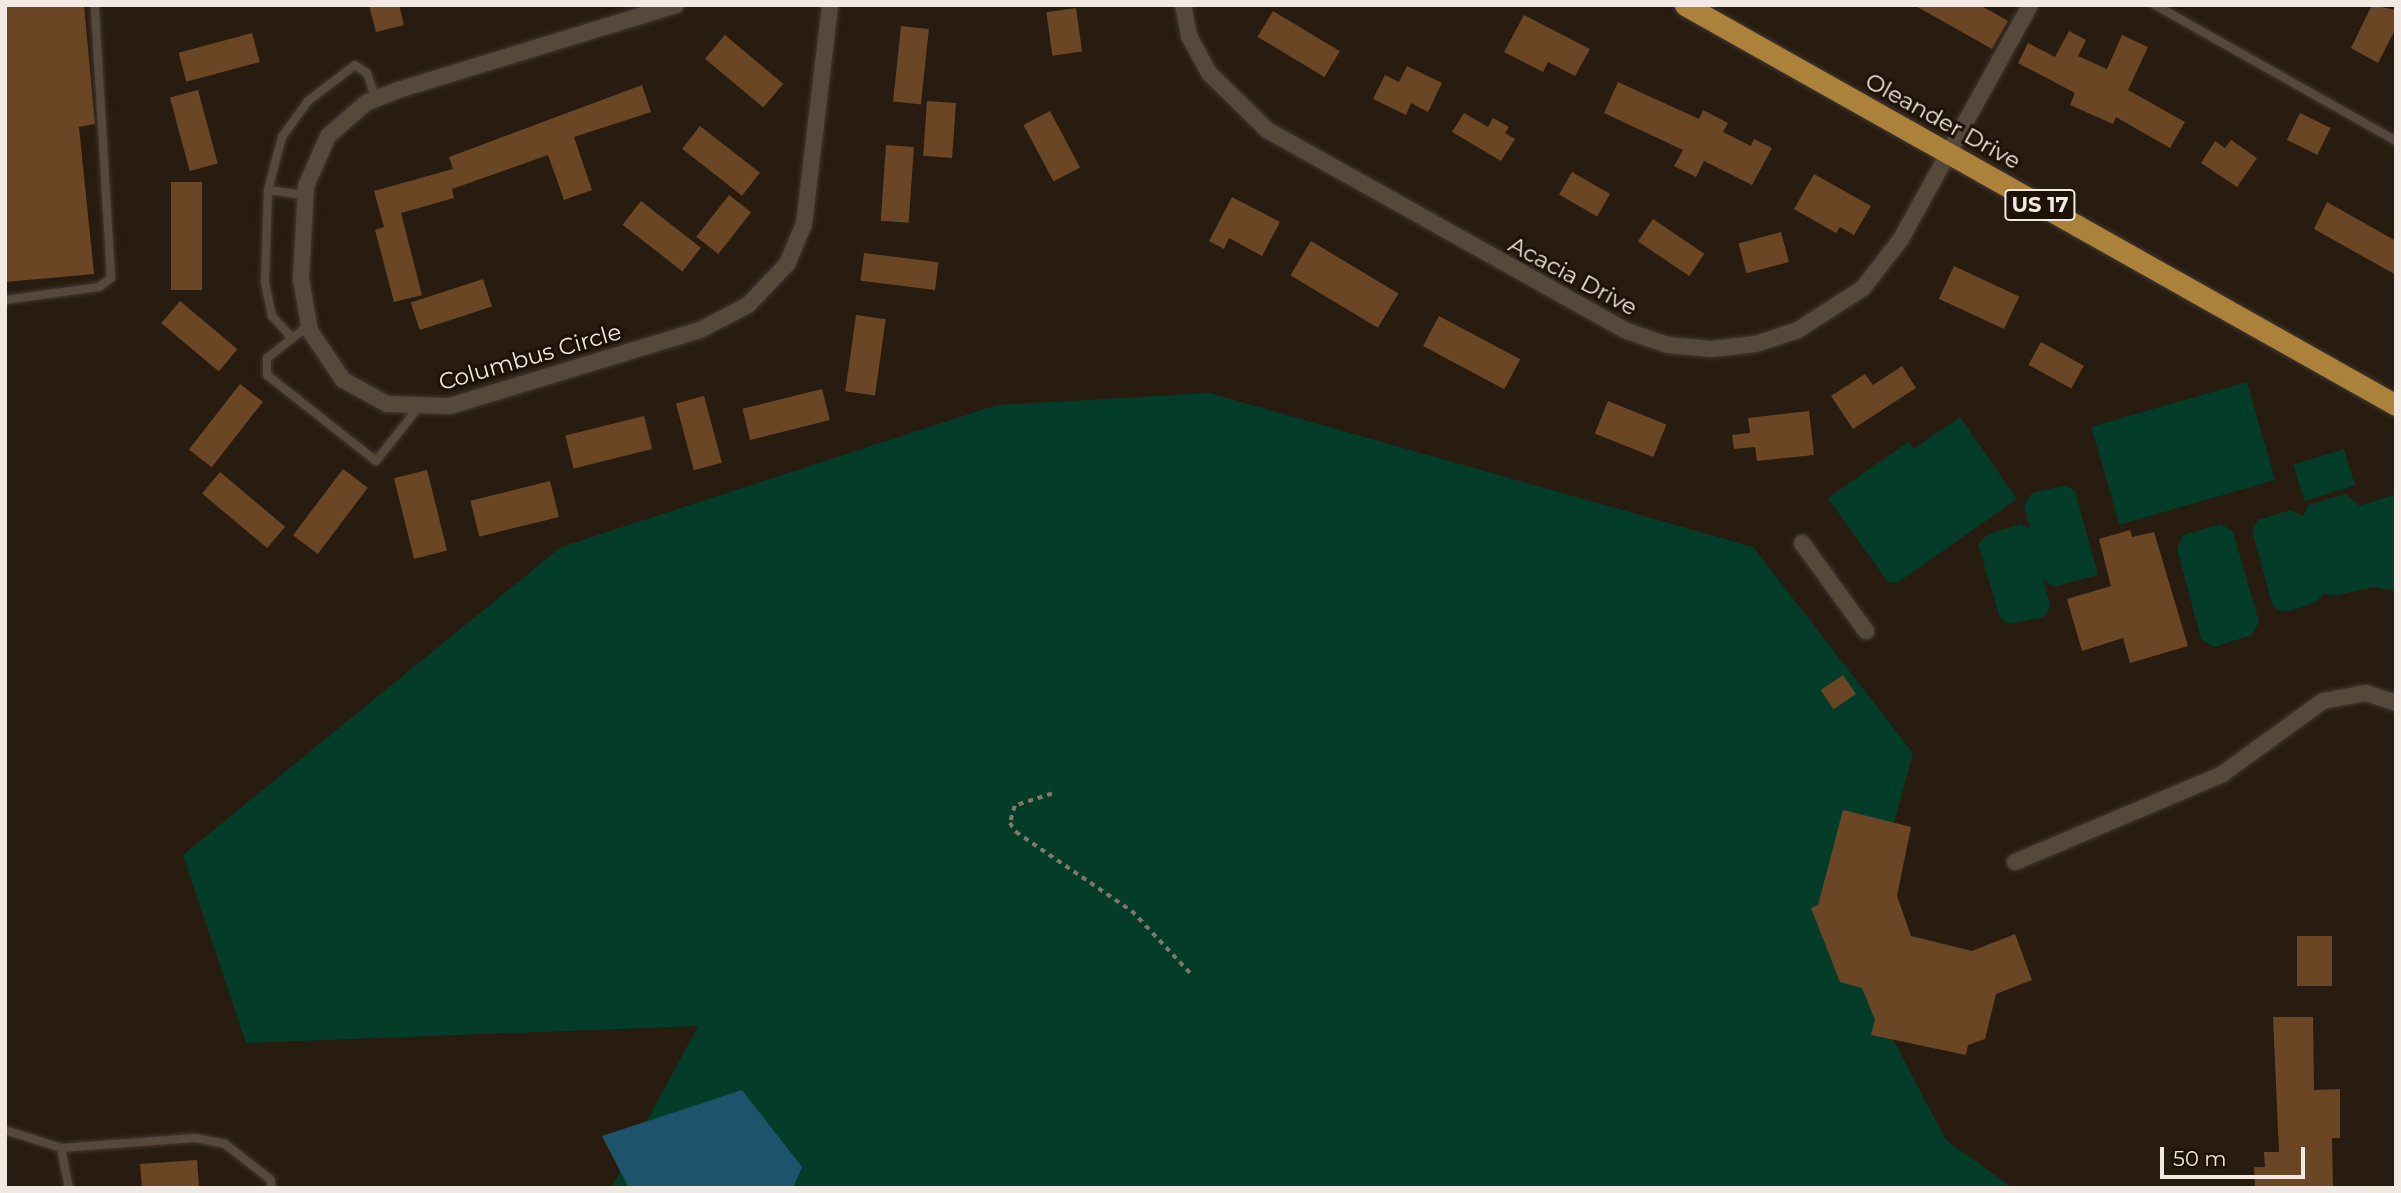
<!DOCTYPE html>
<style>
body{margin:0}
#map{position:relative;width:2401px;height:1193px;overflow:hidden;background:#281c10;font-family:Montserrat,sans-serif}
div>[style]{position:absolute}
.green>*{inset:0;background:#033c29;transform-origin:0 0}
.water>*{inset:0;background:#1d546c}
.building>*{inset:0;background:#6b4625;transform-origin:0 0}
.path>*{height:3.5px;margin-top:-1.75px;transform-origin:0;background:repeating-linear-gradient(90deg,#81766c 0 5px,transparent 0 10px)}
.roads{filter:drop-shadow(0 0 2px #423832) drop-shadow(0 0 2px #423832)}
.lane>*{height:8px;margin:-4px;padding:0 4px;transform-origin:4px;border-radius:4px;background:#57483c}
.street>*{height:16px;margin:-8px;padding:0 8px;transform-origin:8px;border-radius:8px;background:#57483c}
.primary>*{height:21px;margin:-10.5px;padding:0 10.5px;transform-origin:10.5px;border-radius:10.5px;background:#ac823b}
span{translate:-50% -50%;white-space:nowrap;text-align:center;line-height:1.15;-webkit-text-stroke:6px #1e1208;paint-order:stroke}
.shield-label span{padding:2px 5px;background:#1e1208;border:2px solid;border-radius:5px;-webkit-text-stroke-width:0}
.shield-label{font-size:21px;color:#f2e9e2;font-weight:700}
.street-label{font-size:23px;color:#f2e9e2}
.frame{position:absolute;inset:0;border:7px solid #f2e9e2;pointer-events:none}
.scale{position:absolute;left:2160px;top:1147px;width:145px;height:32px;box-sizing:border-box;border:4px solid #f2e9e2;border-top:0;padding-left:9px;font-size:21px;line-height:24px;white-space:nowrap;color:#f2e9e2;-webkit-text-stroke:5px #1e1208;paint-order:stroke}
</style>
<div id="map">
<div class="green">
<i style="left:2247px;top:382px;width:102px;height:162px;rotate:74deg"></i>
<i style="clip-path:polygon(1209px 393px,1753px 547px,1913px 753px,1855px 967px,1946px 1140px,2013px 1188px,611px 1188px,698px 1026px,246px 1043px,183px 855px,561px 547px,997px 405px)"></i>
<i style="clip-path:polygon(1960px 417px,2017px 499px,1897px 583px,1888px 582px,1828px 498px,1908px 442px,1914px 449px)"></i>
<i style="left:2344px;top:449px;width:38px;height:53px;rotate:73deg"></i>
<i style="clip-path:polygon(2066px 485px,2075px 491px,2098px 575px,2053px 587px,2043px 579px,2050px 606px,2044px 617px,2009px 624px,2000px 618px,1978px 544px,1988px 534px,2021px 524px,2030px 529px,2024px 505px,2032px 493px)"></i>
<i style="clip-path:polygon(2345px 494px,2360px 506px,2396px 494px,2396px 591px,2374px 587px,2334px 596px,2324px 593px,2315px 603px,2284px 612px,2273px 607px,2252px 531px,2258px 520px,2290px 510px,2303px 516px,2308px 505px)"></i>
<i style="clip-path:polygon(2221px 524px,2233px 532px,2259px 622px,2252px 635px,2214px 647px,2201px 639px,2177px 549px,2183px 535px)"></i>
</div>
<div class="water">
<i style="clip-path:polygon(742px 1090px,802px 1167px,793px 1188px,629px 1188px,602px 1136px)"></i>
</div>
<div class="building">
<i style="clip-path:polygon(5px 5px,84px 5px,95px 124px,79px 127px,94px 274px,5px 282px)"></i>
<i style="clip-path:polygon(369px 5px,399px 5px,404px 25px,376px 32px)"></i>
<i style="clip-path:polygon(1914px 5px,1980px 5px,2008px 21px,1992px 49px)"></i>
<i style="clip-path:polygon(2372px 5px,2396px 10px,2396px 28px,2378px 63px,2351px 48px)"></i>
<i style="left:1076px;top:8px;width:44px;height:30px;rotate:82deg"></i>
<i style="left:1273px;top:11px;width:78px;height:30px;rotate:31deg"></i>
<i style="clip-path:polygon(1524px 15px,1590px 49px,1575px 76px,1548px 62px,1543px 72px,1504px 52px)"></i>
<i style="left:901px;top:26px;width:28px;height:76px;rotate:6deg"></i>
<i style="clip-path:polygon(2069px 31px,2086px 40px,2078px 56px,2107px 69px,2122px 35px,2148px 47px,2128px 90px,2185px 122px,2170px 148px,2116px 117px,2113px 124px,2070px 105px,2075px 93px,2018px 63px,2028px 43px,2055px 57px)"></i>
<i style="left:252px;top:33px;width:30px;height:76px;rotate:75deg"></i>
<i style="left:725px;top:35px;width:76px;height:31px;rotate:40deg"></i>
<i style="clip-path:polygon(1407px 66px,1442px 83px,1428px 112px,1411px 103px,1406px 115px,1373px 99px,1385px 75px,1399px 82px)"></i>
<i style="clip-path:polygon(1618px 82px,1699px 119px,1703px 110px,1728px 123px,1723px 132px,1751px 146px,1754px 139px,1772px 148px,1752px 185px,1704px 161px,1696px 177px,1674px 166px,1683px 150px,1604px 113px)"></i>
<i style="clip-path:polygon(642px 85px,651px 112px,574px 137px,592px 190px,564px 200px,548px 155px,452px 189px,454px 198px,401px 213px,422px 295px,394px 302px,375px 230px,384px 227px,374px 191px,453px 169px,449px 157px)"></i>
<i style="left:198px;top:90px;width:76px;height:29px;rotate:75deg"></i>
<i style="left:927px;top:101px;width:29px;height:55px;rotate:4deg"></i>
<i style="left:1050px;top:111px;width:64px;height:30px;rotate:62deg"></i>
<i style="clip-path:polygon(1464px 113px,1488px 127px,1493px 118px,1509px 127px,1505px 133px,1515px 139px,1501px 161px,1452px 132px)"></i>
<i style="left:2300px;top:113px;width:34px;height:30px;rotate:26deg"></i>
<i style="left:700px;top:126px;width:76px;height:29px;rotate:38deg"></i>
<i style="clip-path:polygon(2231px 140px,2257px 158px,2237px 187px,2201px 163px,2215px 141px,2225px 148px)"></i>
<i style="left:886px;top:145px;width:28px;height:76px;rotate:4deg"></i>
<i style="left:1572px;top:172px;width:44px;height:26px;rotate:30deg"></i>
<i style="clip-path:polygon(1814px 174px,1871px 206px,1854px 235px,1840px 227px,1836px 233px,1794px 209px)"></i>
<i style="left:171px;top:182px;width:31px;height:108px"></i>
<i style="left:729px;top:195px;width:28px;height:53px;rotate:38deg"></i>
<i style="clip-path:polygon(1232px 197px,1280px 222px,1262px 256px,1229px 238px,1224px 249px,1209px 241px)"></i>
<i style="left:641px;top:201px;width:76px;height:30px;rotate:38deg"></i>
<i style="clip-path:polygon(2327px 202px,2396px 241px,2396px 275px,2314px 229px)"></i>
<i style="left:1653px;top:219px;width:62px;height:27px;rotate:34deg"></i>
<i style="left:1781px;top:232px;width:31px;height:44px;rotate:75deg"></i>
<i style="left:1311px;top:241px;width:102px;height:40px;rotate:31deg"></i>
<i style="left:864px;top:253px;width:75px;height:28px;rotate:7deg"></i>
<i style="left:1954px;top:266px;width:72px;height:36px;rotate:25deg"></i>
<i style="left:483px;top:279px;width:29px;height:76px;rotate:72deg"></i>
<i style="left:180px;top:301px;width:75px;height:29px;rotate:40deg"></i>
<i style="left:856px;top:315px;width:30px;height:77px;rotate:8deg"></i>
<i style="left:1439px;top:316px;width:92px;height:34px;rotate:28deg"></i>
<i style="left:2041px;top:342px;width:49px;height:26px;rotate:29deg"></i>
<i style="clip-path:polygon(1902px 366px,1916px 388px,1853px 429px,1831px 396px,1865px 374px,1873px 385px)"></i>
<i style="left:240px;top:384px;width:29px;height:83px;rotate:38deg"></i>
<i style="left:822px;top:389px;width:32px;height:82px;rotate:76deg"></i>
<i style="left:704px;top:396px;width:69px;height:29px;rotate:75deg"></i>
<i style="left:1608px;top:401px;width:63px;height:35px;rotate:22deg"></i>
<i style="clip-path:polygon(1809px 411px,1814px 455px,1757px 461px,1755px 447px,1734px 449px,1732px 435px,1750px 433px,1748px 418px)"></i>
<i style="left:644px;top:416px;width:34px;height:81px;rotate:76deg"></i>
<i style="left:343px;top:469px;width:31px;height:83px;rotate:37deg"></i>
<i style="left:427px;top:470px;width:83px;height:34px;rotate:76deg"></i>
<i style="left:220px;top:472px;width:85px;height:28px;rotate:40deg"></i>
<i style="left:550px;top:481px;width:37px;height:82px;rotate:76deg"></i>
<i style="clip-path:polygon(2130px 530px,2132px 537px,2154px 532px,2188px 646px,2130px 663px,2123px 638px,2082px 651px,2067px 599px,2111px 586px,2099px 539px)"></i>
<i style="left:1843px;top:675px;width:23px;height:27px;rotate:56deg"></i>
<i style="clip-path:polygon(1843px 810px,1911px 827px,1897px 896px,1911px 936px,1972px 951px,2015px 934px,2032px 980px,1996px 994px,1985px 1039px,1968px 1045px,1966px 1055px,1871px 1035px,1875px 1020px,1862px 988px,1840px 982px,1811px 908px,1818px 905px)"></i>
<i style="left:2297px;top:936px;width:35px;height:50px"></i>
<i style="clip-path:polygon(2273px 1017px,2313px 1017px,2314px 1090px,2340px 1089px,2340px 1138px,2332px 1138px,2333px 1188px,2255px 1188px,2254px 1167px,2265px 1167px,2264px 1152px,2279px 1152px)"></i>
<i style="clip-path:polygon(197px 1160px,199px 1188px,142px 1188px,140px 1164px)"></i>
</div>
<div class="path">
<i style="left:1052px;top:794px;width:39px;rotate:162deg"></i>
<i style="left:1015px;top:806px;width:18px;rotate:106deg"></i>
<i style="left:1010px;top:823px;width:11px;rotate:56deg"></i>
<i style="left:1016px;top:832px;width:140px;rotate:34.3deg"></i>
<i style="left:1132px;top:911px;width:88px;rotate:46.8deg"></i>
</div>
<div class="roads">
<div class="lane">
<i style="left:2155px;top:5px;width:277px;rotate:29.4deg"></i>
<i style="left:268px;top:190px;width:36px;rotate:8deg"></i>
<i style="left:5px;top:300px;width:95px;rotate:-7.9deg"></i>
<i style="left:99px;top:287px;width:15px;rotate:-37deg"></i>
<i style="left:111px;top:278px;width:273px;rotate:-93.4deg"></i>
<i style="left:309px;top:325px;width:53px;rotate:141.8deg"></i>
<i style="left:267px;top:358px;width:17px;rotate:90deg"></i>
<i style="left:267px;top:375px;width:139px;rotate:38.3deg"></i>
<i style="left:376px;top:461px;width:68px;rotate:-51.6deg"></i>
<i style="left:292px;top:338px;width:30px;rotate:-132deg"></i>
<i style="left:272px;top:316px;width:35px;rotate:-102deg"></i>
<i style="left:265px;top:282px;width:92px;rotate:-88.1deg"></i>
<i style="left:268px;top:190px;width:55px;rotate:-75.2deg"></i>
<i style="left:282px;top:137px;width:44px;rotate:-54.2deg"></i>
<i style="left:308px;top:101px;width:59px;rotate:-37.5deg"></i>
<i style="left:355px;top:65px;width:14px;rotate:34deg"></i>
<i style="left:367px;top:73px;width:28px;rotate:71deg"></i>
<i style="left:5px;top:1130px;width:59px;rotate:17.8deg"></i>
<i style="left:61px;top:1148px;width:41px;rotate:78.7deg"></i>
<i style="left:61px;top:1148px;width:134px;rotate:-4.3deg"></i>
<i style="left:195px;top:1138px;width:31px;rotate:11deg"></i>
<i style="left:225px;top:1144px;width:58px;rotate:38deg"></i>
<i style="left:271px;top:1180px;width:8px;rotate:90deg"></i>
</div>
<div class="street">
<i style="left:676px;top:5px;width:291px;rotate:163deg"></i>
<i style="left:398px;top:90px;width:35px;rotate:158deg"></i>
<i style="left:366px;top:103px;width:50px;rotate:139deg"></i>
<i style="left:328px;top:136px;width:55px;rotate:113.7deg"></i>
<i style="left:306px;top:186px;width:93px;rotate:93.1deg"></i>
<i style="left:301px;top:279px;width:53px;rotate:80.2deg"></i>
<i style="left:310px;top:331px;width:59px;rotate:56deg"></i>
<i style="left:343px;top:380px;width:50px;rotate:28.6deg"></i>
<i style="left:387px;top:404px;width:63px;rotate:1.8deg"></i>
<i style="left:450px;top:406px;width:261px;rotate:-16.9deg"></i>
<i style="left:700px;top:330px;width:54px;rotate:-27.5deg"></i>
<i style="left:748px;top:305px;width:57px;rotate:-46.4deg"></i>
<i style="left:787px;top:264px;width:43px;rotate:-67deg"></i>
<i style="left:804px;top:224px;width:221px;rotate:-83.2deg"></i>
<i style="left:1183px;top:5px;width:32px;rotate:79deg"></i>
<i style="left:1189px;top:36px;width:42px;rotate:61.6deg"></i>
<i style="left:1209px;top:73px;width:81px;rotate:44.5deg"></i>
<i style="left:1267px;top:130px;width:412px;rotate:29.2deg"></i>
<i style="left:1627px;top:331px;width:43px;rotate:18.9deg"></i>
<i style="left:1668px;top:345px;width:44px;rotate:5.2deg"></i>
<i style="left:1712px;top:349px;width:44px;rotate:-6.5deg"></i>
<i style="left:1756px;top:344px;width:44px;rotate:-18.4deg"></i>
<i style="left:1798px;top:330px;width:77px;rotate:-32.9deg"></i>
<i style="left:1863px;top:288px;width:62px;rotate:-52.2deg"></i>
<i style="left:1901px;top:239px;width:267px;rotate:-61.1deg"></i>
<i style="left:1802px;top:543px;width:109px;rotate:54deg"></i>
<i style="left:2015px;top:862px;width:224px;rotate:-22.9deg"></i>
<i style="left:2221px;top:775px;width:126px;rotate:-36deg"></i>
<i style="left:2323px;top:701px;width:44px;rotate:-10.5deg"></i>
<i style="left:2366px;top:693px;width:32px;rotate:18deg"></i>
</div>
<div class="primary">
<i style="left:1685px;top:5px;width:816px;rotate:29.36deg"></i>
</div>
</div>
<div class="shield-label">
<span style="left:2040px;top:205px">US 17</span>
</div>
<div class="street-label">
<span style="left:1943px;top:121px;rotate:29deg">Oleander Drive</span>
<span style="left:1573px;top:276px;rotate:28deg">Acacia Drive</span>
<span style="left:530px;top:357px;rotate:-16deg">Columbus Circle</span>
</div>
<div class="frame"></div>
<div class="scale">50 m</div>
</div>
